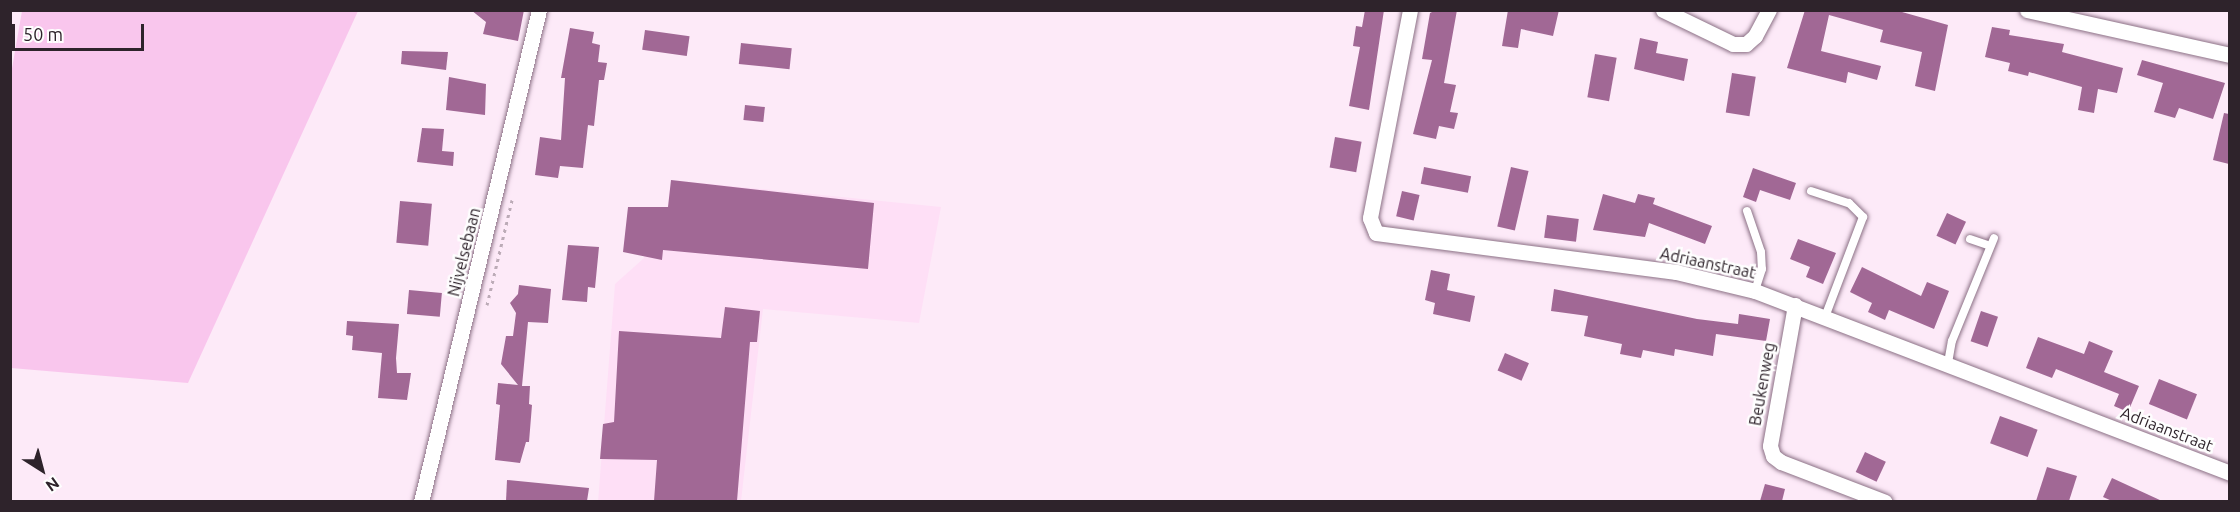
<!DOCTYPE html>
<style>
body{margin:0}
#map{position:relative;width:2240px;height:512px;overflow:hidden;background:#fdeaf8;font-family:Ubuntu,sans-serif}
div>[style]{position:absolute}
.built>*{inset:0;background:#fedff6}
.green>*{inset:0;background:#f9c6ed}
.building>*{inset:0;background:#a16895;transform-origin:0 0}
.path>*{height:3px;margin-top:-1.5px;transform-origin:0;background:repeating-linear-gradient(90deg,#bcabb7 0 3px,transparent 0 7.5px)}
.roads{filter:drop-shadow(0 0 2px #8b7085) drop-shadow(0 0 2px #8b7085)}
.service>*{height:8px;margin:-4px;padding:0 4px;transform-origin:4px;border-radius:4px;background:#fff}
.minor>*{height:15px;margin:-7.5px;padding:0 7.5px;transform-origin:7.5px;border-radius:7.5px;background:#fff}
span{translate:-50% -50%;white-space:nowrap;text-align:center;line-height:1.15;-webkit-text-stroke:5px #fefefe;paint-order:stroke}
.street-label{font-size:16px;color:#2e232b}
.frame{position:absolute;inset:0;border:12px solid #2e232b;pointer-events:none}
.north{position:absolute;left:12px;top:440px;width:60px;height:60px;-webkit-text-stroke:4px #fefefe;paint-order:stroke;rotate:144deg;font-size:16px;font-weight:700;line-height:24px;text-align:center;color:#2e232b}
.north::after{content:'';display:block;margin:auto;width:21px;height:27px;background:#2e232b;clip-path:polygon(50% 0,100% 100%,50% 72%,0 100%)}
.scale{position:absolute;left:12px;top:24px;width:132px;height:27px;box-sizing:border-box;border:3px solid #2e232b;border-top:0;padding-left:8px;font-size:18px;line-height:21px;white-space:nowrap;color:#2e232b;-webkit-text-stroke:4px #fefefe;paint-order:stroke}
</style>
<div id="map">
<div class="built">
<i style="clip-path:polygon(671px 180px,941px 207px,919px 323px,763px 309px,741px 501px,598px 502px,615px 284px,644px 258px,646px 235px,664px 236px)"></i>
</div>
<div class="green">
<i style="clip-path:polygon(22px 11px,358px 11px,188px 383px,11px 368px,10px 80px)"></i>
</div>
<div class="building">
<i style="clip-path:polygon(471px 10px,524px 10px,518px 41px,483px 34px,486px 22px)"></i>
<i style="clip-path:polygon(1365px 10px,1384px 10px,1369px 110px,1349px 106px,1360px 47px,1353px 46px,1356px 26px,1362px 27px)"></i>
<i style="clip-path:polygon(1436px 10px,1457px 10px,1444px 83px,1456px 85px,1450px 112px,1458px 113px,1454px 129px,1439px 126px,1436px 139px,1413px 134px,1432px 60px,1422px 59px,1430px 13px)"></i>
<i style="clip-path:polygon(1508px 10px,1559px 10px,1553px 36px,1521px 29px,1518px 48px,1502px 46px)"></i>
<i style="clip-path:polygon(1805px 10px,1895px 10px,1948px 25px,1935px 91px,1915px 86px,1922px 52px,1880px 42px,1883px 30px,1829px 15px,1821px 51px,1881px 66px,1877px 80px,1848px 72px,1846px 83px,1787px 68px)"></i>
<i style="clip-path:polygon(1992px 27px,2010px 30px,2009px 35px,2064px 44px,2062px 52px,2123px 68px,2117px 93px,2098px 89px,2094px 113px,2078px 110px,2082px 87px,2029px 72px,2028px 76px,2008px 71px,2010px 63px,1985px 57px)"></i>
<i style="clip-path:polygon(570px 28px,594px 32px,592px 43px,600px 45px,598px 62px,607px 63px,604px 80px,599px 80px,594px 126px,588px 125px,583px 168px,560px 166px,558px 178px,535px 175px,540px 137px,561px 140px,565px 78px,561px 78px)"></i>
<i style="left:645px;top:30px;width:45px;height:20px;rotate:8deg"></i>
<i style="clip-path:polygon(1640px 38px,1658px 42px,1656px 53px,1688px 59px,1684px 81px,1634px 69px)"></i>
<i style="left:741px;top:43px;width:51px;height:21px;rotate:6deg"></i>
<i style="clip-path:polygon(402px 51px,448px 52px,446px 70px,401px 64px)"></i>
<i style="left:1595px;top:54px;width:22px;height:44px;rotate:10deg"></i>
<i style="clip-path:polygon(2142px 60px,2225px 83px,2213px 119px,2179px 108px,2175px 118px,2154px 112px,2163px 83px,2137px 75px)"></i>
<i style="left:1732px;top:73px;width:24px;height:40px;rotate:9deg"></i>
<i style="clip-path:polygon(449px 77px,486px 84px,485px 115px,446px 110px)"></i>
<i style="left:745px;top:105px;width:20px;height:15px;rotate:6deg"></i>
<i style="clip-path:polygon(2224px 113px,2229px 114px,2229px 164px,2213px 160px)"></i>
<i style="clip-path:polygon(422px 128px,444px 129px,442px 151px,454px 152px,453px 166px,417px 162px)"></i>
<i style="left:1335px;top:137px;width:27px;height:31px;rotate:10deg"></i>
<i style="left:1424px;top:167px;width:48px;height:17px;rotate:11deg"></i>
<i style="left:1511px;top:167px;width:18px;height:61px;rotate:13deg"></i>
<i style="clip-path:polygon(1753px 168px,1796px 183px,1790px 200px,1760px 190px,1756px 202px,1743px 197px)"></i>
<i style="clip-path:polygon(671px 180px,874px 203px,868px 269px,663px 250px,662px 260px,623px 252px,628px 207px,668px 207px)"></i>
<i style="left:1402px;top:191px;width:18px;height:26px;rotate:13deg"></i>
<i style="clip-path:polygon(1603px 194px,1635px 203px,1638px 194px,1655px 198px,1653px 204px,1712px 226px,1705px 244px,1649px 223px,1645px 237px,1593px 230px)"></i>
<i style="left:400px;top:201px;width:32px;height:42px;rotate:5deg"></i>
<i style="left:1947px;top:213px;width:21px;height:25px;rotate:25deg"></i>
<i style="left:1547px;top:215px;width:32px;height:23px;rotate:7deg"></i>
<i style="clip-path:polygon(1798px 239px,1836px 253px,1823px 284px,1806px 277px,1810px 267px,1790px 259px)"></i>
<i style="clip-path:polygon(568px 245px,599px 247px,595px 288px,588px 287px,587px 302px,562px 300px)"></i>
<i style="clip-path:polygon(1862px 267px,1921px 296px,1927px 282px,1949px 291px,1934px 329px,1889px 310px,1885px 320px,1868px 312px,1872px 303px,1850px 292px)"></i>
<i style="clip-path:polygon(1431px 270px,1450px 274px,1447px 290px,1475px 296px,1470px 322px,1433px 314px,1435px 303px,1425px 300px)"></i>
<i style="clip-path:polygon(519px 285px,551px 289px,548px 323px,528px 322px,522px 386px,530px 386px,529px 404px,532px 405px,529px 442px,526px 442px,520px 463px,495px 460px,500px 405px,496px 404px,498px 383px,518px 385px,501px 364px,506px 336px,513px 336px,516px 313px,510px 303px,518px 294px)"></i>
<i style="clip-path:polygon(1554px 289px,1697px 319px,1738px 324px,1739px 314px,1770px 319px,1766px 341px,1716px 334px,1713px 356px,1675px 349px,1674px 356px,1643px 350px,1641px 358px,1620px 354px,1622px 344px,1584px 336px,1588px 316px,1551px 311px)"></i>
<i style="left:409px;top:290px;width:33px;height:24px;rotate:5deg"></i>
<i style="clip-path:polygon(725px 307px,760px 311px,757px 342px,750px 342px,737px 501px,654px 501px,657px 460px,600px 459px,603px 424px,614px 422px,619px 331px,721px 338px)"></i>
<i style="left:1981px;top:311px;width:18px;height:32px;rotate:19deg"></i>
<i style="clip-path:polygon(347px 321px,399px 324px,396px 358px,397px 373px,411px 373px,407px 400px,378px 398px,382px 353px,352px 350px,353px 336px,346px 335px)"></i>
<i style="clip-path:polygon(2038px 337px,2084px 354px,2089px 341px,2113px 351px,2104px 372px,2139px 386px,2128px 412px,2114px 406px,2119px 394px,2056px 369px,2052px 378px,2026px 368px)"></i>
<i style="left:1505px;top:353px;width:26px;height:19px;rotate:23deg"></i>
<i style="left:2159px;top:379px;width:41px;height:27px;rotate:22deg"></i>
<i style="left:2000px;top:416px;width:40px;height:29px;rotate:20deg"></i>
<i style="left:1865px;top:452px;width:23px;height:22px;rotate:25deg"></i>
<i style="clip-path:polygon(2047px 467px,2077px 476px,2069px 501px,2036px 501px)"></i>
<i style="clip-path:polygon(2112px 478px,2162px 501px,2112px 501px,2103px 497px)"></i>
<i style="clip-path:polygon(507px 480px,589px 488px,587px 501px,506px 501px)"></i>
<i style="clip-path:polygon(1765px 484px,1785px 489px,1782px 501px,1760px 501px)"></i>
</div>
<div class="path">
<i style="left:487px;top:305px;width:108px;rotate:-76.6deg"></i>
</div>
<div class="roads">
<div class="service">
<i style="left:1811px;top:191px;width:40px;rotate:18deg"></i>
<i style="left:1849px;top:203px;width:20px;rotate:45deg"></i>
<i style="left:1863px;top:217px;width:107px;rotate:110.8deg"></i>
<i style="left:1747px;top:211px;width:43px;rotate:71.1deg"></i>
<i style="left:1761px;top:252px;width:17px;rotate:87deg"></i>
<i style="left:1762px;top:269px;width:23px;rotate:108deg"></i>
<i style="left:1970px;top:239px;width:21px;rotate:19deg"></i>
<i style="left:1948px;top:363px;width:22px;rotate:-80deg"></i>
<i style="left:1952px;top:341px;width:111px;rotate:-67.8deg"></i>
</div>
<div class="minor">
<i style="left:1410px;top:10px;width:212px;rotate:100.9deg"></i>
<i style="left:1370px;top:218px;width:16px;rotate:68deg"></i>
<i style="left:1376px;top:233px;width:303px;rotate:7.4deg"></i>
<i style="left:1676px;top:272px;width:81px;rotate:13.5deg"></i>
<i style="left:1755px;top:291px;width:509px;rotate:20.96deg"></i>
<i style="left:1663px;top:10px;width:78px;rotate:25.9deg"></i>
<i style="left:1733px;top:44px;width:13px"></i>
<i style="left:1746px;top:44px;width:12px;rotate:-42deg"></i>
<i style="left:1755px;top:36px;width:30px;rotate:-62deg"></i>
<i style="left:2027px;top:10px;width:208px;rotate:12.5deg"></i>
<i style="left:1795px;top:305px;width:143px;rotate:100.1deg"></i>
<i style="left:1770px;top:446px;width:10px;rotate:73deg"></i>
<i style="left:1773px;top:456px;width:10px;rotate:37deg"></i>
<i style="left:1781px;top:462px;width:111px;rotate:21deg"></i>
<i style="left:421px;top:502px;width:506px;rotate:-76.51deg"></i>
</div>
</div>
<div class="street-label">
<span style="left:464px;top:252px;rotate:-76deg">Nijvelsebaan</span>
<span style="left:1708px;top:263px;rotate:12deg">Adriaanstraat</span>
<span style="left:1762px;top:384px;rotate:-80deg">Beukenweg</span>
<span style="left:2167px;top:429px;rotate:21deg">Adriaanstraat</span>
</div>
<div class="frame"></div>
<div class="north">N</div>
<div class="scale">50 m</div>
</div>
